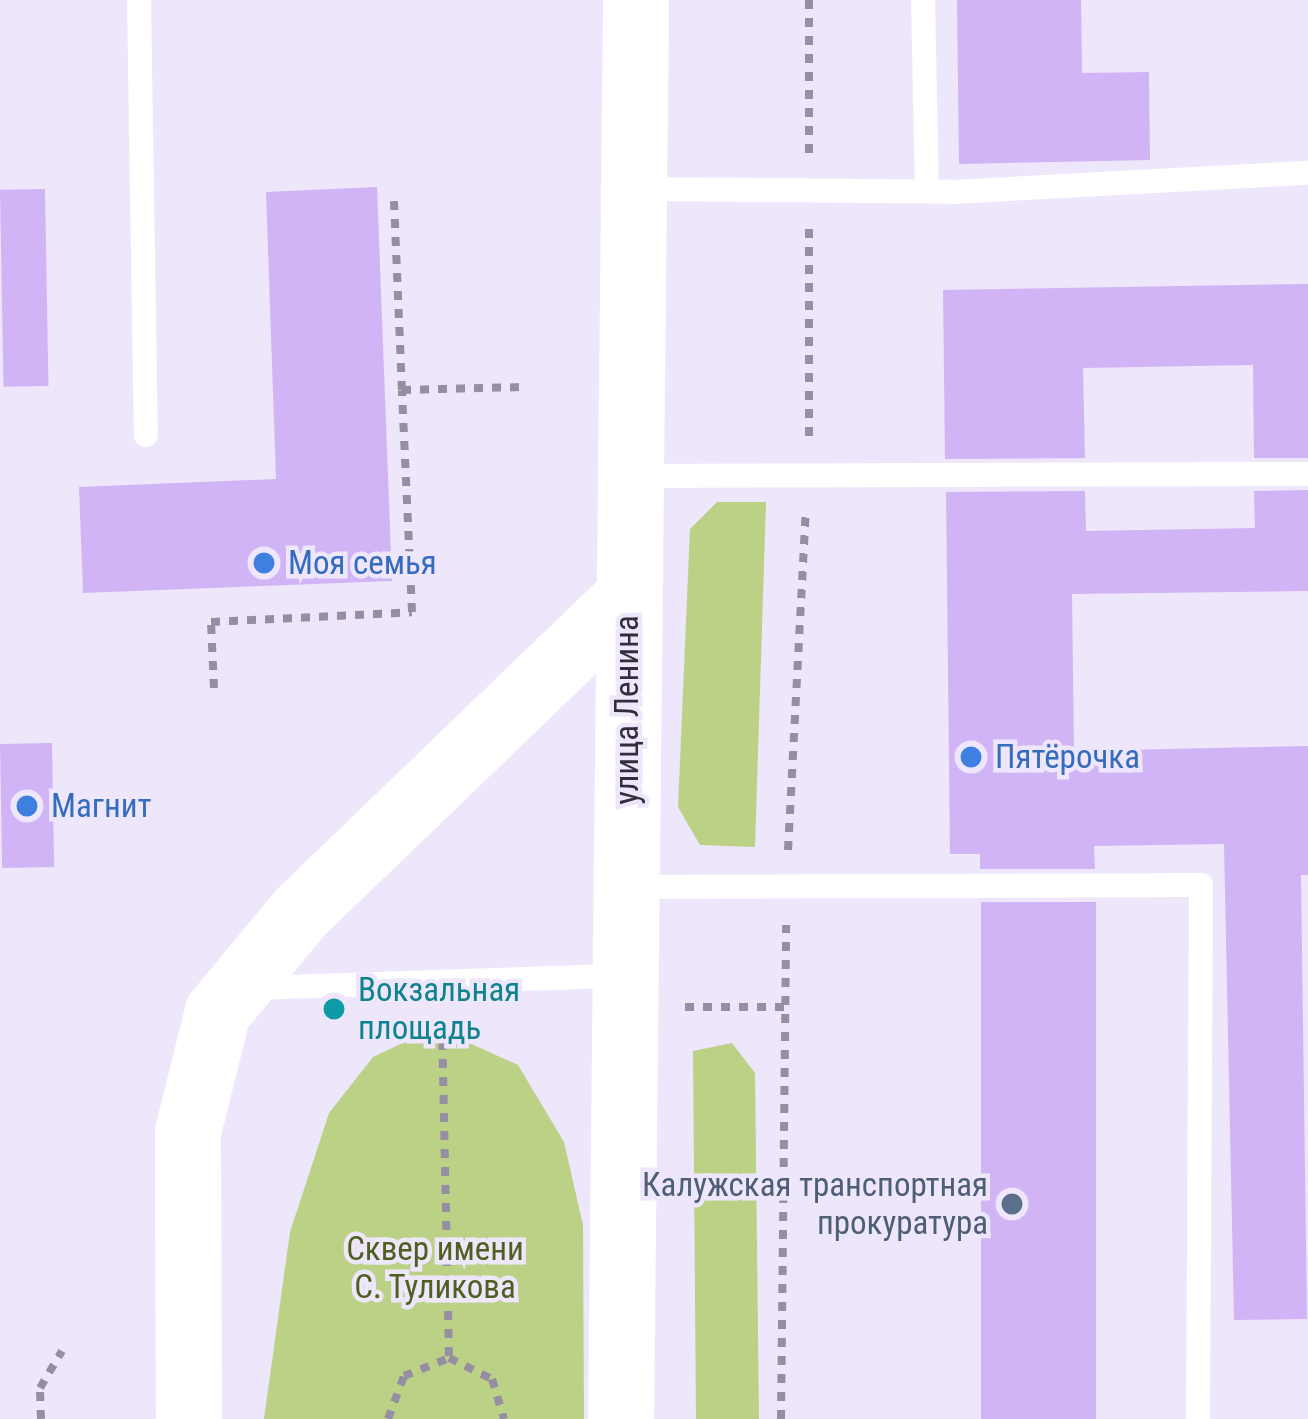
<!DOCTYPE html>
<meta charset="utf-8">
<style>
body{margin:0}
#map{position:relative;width:1308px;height:1419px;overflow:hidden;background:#eee6fb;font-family:"Roboto Condensed",sans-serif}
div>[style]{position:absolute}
.green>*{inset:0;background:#bbd186}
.building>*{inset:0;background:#d0b4f5;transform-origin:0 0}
.path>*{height:8px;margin-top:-4px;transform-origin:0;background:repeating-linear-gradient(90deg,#968fa1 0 9px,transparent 0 18px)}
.lane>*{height:24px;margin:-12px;padding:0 12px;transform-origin:12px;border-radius:12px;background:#fff}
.secondary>*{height:66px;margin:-33px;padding:0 33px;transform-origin:33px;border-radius:33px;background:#fff}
.dots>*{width:33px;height:33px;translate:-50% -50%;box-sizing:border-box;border:6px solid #eee6fb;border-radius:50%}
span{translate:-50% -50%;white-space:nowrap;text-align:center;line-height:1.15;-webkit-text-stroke:9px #eee6fb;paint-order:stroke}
.shop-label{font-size:33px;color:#366cbe}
.left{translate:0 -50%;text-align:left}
.street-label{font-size:33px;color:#332d3b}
.culture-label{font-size:33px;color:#0d838f}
.service-label{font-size:33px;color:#4e5e75}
.right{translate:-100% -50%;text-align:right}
.park-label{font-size:33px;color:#4f5f20}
</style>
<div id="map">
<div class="green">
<i style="clip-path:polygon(717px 502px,766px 502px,755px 847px,700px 845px,678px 807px,690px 529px)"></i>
<i style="clip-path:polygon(454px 1036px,518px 1065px,564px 1142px,583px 1225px,584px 1419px,264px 1419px,290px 1232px,329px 1113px,373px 1057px,409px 1040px)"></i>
<i style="clip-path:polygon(732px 1043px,755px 1073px,759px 1419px,696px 1419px,693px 1051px)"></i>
</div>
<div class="building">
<i style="clip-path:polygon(957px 0,1081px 0,1082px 73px,1149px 72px,1150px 160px,959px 164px)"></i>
<i style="clip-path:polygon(377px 187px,392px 581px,83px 593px,79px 487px,276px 479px,266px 192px)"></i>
<i style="left:45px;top:189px;width:197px;height:45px;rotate:89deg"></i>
<i style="clip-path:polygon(1308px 284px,1308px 458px,1254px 458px,1253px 365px,1083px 368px,1085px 458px,945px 459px,943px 290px)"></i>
<i style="clip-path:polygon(1308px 490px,1308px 591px,1072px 594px,1074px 751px,1308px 746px,1308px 875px,1301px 875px,1307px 1319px,1234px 1320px,1224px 844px,1094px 846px,1095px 869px,980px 869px,980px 854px,950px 854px,946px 492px,1085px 491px,1086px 531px,1255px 528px,1254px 491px)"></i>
<i style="left:52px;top:743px;width:124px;height:52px;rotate:89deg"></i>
<i style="left:981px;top:902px;width:115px;height:517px"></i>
</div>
<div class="path">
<i style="left:809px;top:0;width:154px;rotate:90deg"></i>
<i style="left:394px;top:201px;width:189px;rotate:87.6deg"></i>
<i style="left:402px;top:390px;width:121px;rotate:-1.4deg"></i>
<i style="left:809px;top:436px;width:207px;rotate:-90deg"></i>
<i style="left:214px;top:688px;width:66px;rotate:-92.6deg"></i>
<i style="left:211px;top:622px;width:201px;rotate:-2.8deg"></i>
<i style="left:412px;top:612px;width:222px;rotate:-92.6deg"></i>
<i style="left:788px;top:850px;width:339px;rotate:-87deg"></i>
<i style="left:685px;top:1007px;width:100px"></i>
<i style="left:442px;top:1023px;width:335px;rotate:88.8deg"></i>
<i style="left:41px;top:1419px;width:31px;rotate:-92deg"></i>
<i style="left:40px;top:1388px;width:43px;rotate:-59.3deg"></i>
<i style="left:388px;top:1419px;width:46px;rotate:-69.6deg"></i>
<i style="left:404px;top:1376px;width:48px;rotate:-21.8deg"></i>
<i style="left:449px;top:1358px;width:48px;rotate:26deg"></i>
<i style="left:492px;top:1379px;width:42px;rotate:73.3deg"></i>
<i style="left:781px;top:1419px;width:494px;rotate:-89.4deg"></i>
</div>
<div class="lane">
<i style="left:139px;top:0;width:435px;rotate:89.1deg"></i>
<i style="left:923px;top:0;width:191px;rotate:88.8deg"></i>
<i style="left:639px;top:189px;width:314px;rotate:0.5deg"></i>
<i style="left:953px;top:192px;width:356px;rotate:-3.1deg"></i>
<i style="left:632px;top:476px;width:676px;rotate:-0.17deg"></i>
<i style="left:629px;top:887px;width:572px;rotate:-0.2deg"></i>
<i style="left:1201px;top:885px;width:534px;rotate:90.32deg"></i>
<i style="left:253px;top:988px;width:367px;rotate:-1.9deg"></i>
</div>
<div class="secondary">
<i style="left:189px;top:1419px;width:287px;rotate:-90.2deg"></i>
<i style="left:188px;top:1132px;width:124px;rotate:-76deg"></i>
<i style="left:218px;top:1012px;width:130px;rotate:-50.3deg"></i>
<i style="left:301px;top:912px;width:454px;rotate:-43.9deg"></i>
<i style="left:621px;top:1419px;width:1419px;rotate:-89.39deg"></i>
</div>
<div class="dots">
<i style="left:264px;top:563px;background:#3f7fe0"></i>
<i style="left:971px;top:757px;background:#3f7fe0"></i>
<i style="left:27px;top:806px;background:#3f7fe0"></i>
<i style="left:334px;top:1009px;background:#0f9aa8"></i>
<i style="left:1012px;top:1204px;background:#5c6f8a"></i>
</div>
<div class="shop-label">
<span class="left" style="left:288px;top:563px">Моя семья</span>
<span class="left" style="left:995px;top:757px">Пятёрочка</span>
<span class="left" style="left:51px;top:806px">Магнит</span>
</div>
<div class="street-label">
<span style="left:627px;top:710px;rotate:-90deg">улица Ленина</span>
</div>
<div class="culture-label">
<span class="left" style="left:358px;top:1009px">Вокзальная<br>площадь</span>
</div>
<div class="service-label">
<span class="right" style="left:988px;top:1204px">Калужская транспортная<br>прокуратура</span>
</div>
<div class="park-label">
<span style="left:435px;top:1268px">Сквер имени<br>С. Туликова</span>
</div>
</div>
